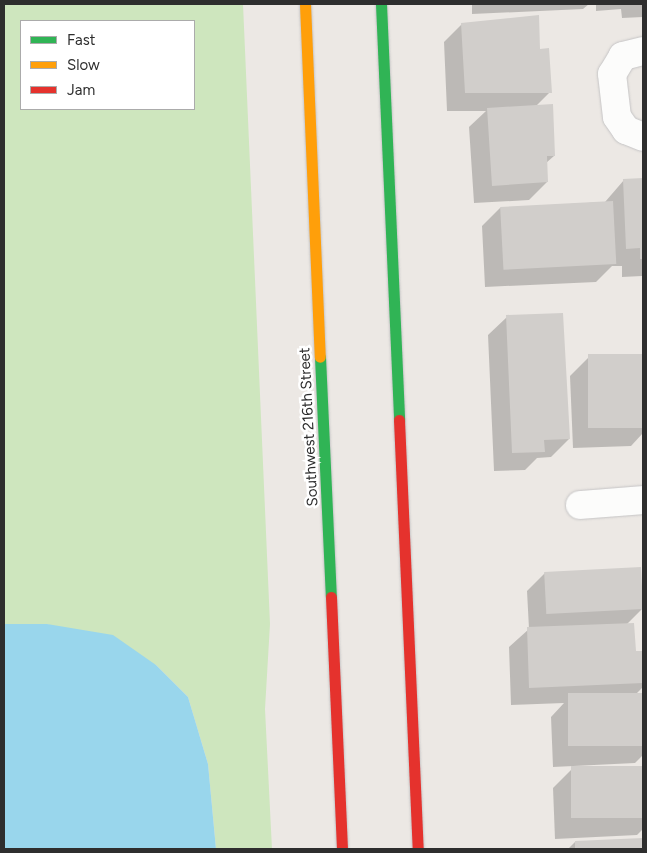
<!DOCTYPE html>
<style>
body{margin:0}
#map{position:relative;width:647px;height:853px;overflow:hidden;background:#ece8e4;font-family:Figtree,sans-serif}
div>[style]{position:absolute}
.green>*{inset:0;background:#cee6be}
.water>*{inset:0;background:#99d6ec}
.shadow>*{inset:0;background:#0003}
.building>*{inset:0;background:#d1cecb;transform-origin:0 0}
.roads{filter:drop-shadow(0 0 1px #c5c4c5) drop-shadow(0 0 1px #c5c4c5)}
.street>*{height:28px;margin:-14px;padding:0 14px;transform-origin:14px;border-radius:14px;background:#fcfcfb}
.fast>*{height:11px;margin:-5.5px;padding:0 5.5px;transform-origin:5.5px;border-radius:5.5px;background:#30b455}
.slow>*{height:11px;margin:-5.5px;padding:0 5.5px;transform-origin:5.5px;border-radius:5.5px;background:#ff9f0a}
.jam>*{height:11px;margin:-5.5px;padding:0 5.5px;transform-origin:5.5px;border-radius:5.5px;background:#e5322d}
span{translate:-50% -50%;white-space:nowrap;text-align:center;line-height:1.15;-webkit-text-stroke:5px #fff;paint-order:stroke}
.street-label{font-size:15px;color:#2e2e2e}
.frame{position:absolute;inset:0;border:5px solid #2e2e2e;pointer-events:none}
.legend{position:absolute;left:20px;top:20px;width:175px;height:90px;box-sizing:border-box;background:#fff;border:1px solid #ababab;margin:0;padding:6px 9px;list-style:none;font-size:15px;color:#2e2e2e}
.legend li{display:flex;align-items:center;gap:10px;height:25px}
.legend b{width:25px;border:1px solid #ababab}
</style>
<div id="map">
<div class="green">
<i style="clip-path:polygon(evenodd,4px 4px,243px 4px,270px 624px,265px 709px,272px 849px,216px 849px,208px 764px,188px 697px,156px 665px,47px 624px,4px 624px,4px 4px,21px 21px,194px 21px,194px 109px,21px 109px,21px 21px)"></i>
</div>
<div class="water">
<i style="clip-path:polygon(4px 624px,47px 624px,113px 635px,156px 665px,188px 697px,208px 764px,216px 849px,4px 849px)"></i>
</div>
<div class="shadow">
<i style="clip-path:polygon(472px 4px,589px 4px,583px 9px,472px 14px)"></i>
<i style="clip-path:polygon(596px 4px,643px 4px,643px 17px,622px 18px,621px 9px,596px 11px)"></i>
<i style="clip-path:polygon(462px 24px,539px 50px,550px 92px,536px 106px,554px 156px,546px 163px,547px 182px,529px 200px,474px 203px,469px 127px,486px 111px,447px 111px,444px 42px)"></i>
<i style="clip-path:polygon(643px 179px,643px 285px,642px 276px,622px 277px,622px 266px,612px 266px,596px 282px,485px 287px,482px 226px,500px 208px,605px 202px,624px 180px)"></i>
<i style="clip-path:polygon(507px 317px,569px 439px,551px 457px,537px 458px,525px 470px,494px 471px,488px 335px)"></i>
<i style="clip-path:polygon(643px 356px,643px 433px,631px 446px,573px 448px,570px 376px,589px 357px)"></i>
<i style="clip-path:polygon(545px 573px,642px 609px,627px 624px,634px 653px,643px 652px,643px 687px,635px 695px,643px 694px,643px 755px,635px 763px,553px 767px,551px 717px,564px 703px,511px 705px,509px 647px,529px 629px,527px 591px)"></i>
<i style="clip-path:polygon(643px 767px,643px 829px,637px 835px,555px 839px,553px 788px,571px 770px)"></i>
<i style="clip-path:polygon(643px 840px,643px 849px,568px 849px,575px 842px)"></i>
</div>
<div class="building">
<i style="clip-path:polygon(539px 15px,540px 49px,549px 48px,552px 93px,465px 93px,461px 23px)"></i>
<i style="clip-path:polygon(553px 104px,555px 156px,547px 156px,548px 182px,492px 186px,487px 108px)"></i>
<i style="clip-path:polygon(643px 178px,643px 259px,640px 259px,640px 248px,626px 249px,623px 179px)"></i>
<i style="left:613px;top:201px;width:63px;height:113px;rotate:87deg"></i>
<i style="clip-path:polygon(563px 313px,570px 439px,544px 440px,545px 452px,512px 453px,506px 315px)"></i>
<i style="left:643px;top:354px;width:74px;height:55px;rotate:90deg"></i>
<i style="left:641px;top:567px;width:42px;height:97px;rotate:87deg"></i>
<i style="clip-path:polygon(634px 623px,636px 651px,643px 651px,643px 683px,529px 688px,527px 627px)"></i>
<i style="left:643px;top:693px;width:53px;height:75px;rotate:90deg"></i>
<i style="left:643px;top:766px;width:52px;height:72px;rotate:90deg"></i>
<i style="clip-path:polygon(643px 838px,643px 849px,575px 849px,575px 841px)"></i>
</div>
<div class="roads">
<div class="street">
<i style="left:643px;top:51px;width:21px;rotate:166deg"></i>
<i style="left:623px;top:56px;width:21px;rotate:121deg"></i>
<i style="left:612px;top:74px;width:43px;rotate:83.4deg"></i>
<i style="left:617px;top:117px;width:16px;rotate:55deg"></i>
<i style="left:626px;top:130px;width:18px;rotate:22deg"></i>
<i style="left:580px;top:505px;width:63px;rotate:-4.5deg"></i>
</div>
<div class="fast">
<i style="left:381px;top:4px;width:416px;rotate:87.5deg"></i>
<i style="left:320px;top:357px;width:240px;rotate:87.4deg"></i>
</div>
<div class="slow">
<i style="left:305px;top:4px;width:353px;rotate:87.6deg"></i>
</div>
<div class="jam">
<i style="left:399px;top:420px;width:429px;rotate:87.5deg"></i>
<i style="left:331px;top:597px;width:252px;rotate:87.5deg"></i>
</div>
</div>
<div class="street-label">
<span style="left:309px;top:427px;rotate:-93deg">Southwest 216th Street</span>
</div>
<div class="frame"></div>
<ul class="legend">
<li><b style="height:6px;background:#30b455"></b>Fast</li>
<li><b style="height:6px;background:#ff9f0a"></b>Slow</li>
<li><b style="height:6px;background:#e5322d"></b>Jam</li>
</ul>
</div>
